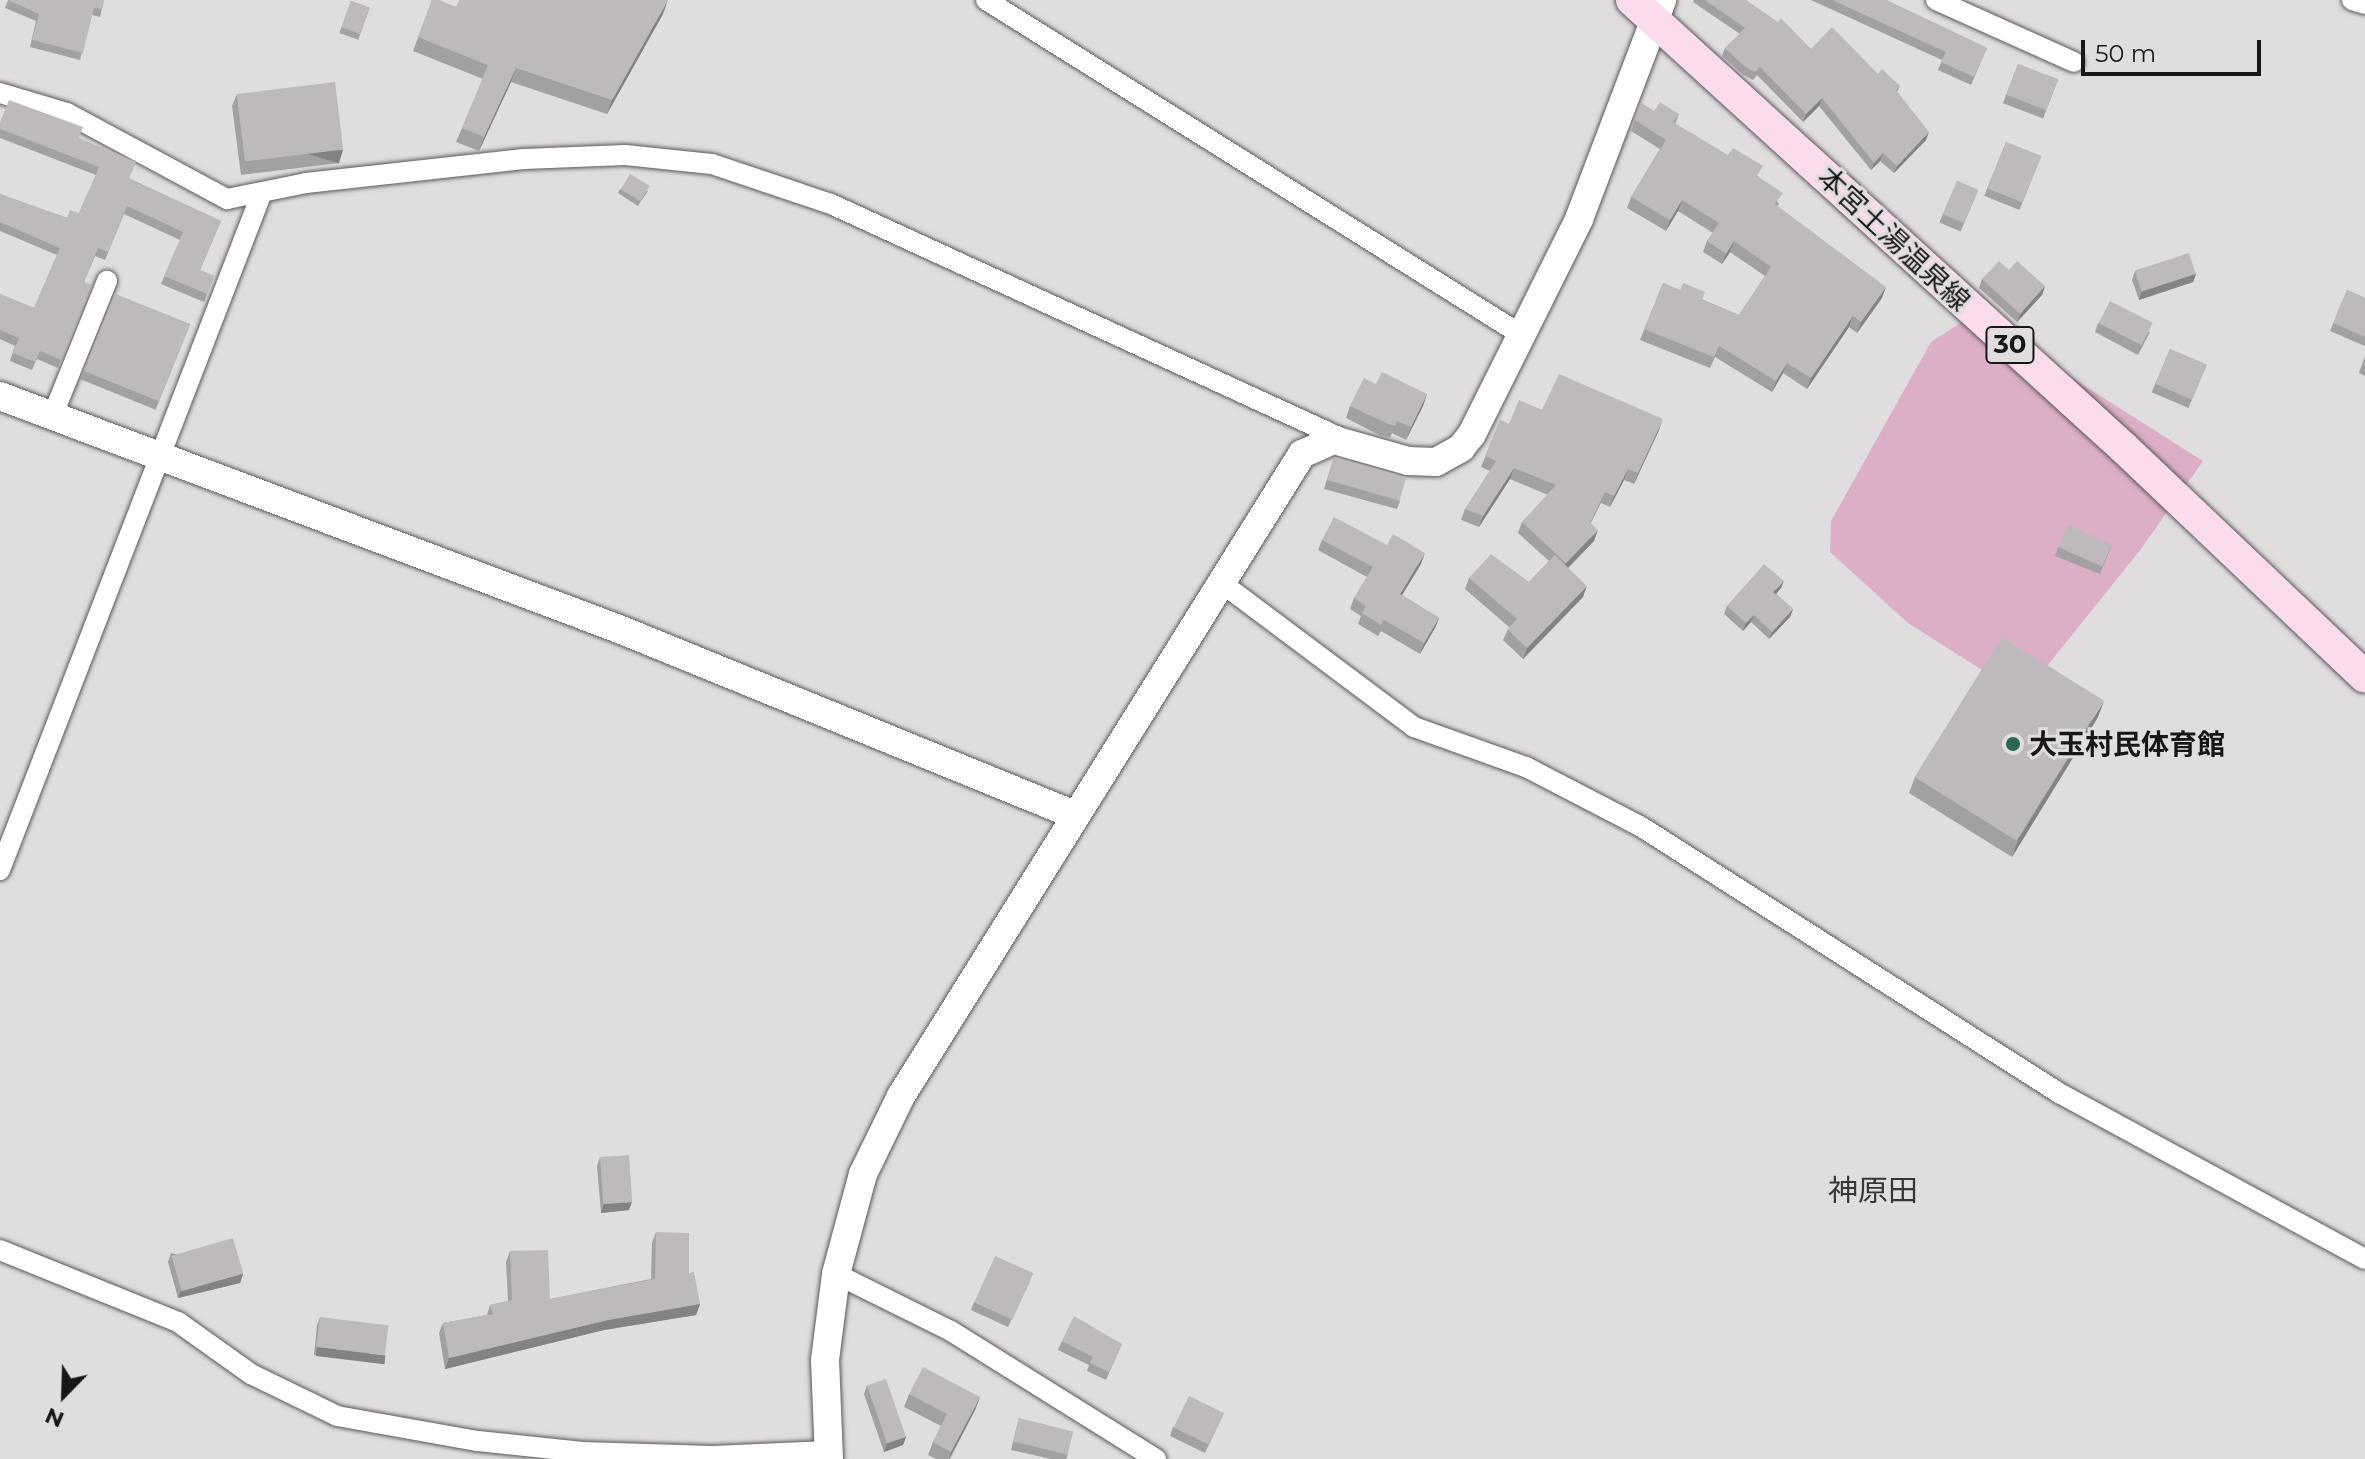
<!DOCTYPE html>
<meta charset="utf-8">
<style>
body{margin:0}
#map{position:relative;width:2365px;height:1459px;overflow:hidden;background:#e0dddf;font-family:Montserrat,"Noto Sans JP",sans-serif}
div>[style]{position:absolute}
.green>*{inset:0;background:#dcafc7}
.roads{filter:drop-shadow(0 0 2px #5b585a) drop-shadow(0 0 2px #5b585a)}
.street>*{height:20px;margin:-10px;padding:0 10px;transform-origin:10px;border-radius:10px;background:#fff}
.secondary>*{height:28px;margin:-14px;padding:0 14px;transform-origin:14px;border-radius:14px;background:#fff}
.primary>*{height:32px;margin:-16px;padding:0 16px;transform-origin:16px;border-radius:16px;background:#fbdcec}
.wall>*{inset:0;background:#a3a0a2;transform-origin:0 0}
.shaded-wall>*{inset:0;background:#858284;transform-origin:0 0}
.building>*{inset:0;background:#bebabc;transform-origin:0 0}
.dots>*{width:22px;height:22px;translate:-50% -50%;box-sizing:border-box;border:4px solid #e0dddf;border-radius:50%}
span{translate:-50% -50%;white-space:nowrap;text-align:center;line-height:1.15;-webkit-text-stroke:6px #e0dddf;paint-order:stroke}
.shield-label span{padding:2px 6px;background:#e0dddf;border:2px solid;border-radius:6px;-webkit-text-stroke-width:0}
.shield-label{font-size:26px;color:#181718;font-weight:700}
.street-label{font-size:28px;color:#181718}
.poi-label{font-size:28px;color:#181718;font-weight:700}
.left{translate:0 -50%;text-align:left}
.neighbourhood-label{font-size:30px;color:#393637}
.north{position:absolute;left:24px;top:1355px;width:80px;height:80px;-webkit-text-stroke:6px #e0dddf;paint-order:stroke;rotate:203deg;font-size:22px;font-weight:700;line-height:32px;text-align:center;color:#181718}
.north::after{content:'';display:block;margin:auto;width:28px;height:36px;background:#181718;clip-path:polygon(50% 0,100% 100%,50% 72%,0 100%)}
.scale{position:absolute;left:2081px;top:40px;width:180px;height:36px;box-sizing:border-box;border:4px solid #181718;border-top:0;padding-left:10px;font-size:24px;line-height:28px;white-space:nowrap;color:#181718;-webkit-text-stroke:6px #e0dddf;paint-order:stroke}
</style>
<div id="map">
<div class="green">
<i style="clip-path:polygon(1973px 315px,2203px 461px,2141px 549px,2023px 696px,1908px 623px,1830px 552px,1831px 521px,1931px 342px)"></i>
</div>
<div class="roads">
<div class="street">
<i style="left:986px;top:0;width:630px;rotate:32.02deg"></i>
<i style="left:1936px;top:0;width:151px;rotate:24.2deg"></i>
<i style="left:2352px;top:0;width:14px;rotate:17deg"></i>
<i style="left:0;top:93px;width:70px;rotate:16.6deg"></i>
<i style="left:67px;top:113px;width:182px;rotate:28.3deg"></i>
<i style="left:227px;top:199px;width:81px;rotate:-11.4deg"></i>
<i style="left:306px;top:183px;width:219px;rotate:-6.3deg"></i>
<i style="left:524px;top:159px;width:101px;rotate:-2.3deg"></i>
<i style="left:625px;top:155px;width:87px;rotate:5.9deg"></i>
<i style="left:712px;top:164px;width:126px;rotate:18.6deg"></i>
<i style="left:831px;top:204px;width:566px;rotate:24.66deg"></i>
<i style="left:52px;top:417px;width:147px;rotate:-68deg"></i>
<i style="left:1223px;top:584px;width:239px;rotate:36.8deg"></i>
<i style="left:1414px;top:727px;width:119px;rotate:19.7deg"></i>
<i style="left:1526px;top:767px;width:128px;rotate:27.4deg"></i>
<i style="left:1640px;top:826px;width:499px;rotate:32.5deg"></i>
<i style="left:2061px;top:1094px;width:346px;rotate:28.5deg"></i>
<i style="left:0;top:870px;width:724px;rotate:-68.86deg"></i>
<i style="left:0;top:1250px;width:192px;rotate:22deg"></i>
<i style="left:178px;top:1322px;width:90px;rotate:35.5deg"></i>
<i style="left:251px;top:1374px;width:96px;rotate:26deg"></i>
<i style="left:337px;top:1416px;width:143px;rotate:10.1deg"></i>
<i style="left:478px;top:1441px;width:105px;rotate:6deg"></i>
<i style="left:582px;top:1452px;width:131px;rotate:1.7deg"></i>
<i style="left:713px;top:1456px;width:115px;rotate:-2.5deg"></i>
<i style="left:836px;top:1274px;width:128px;rotate:26.4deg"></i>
<i style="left:951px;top:1331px;width:242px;rotate:32deg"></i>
</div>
<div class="secondary">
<i style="left:0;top:396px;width:661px;rotate:20.63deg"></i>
<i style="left:619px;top:629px;width:492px;rotate:22.2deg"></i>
<i style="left:829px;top:1459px;width:99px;rotate:-92.3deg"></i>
<i style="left:825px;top:1360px;width:87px;rotate:-82.7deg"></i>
<i style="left:836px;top:1274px;width:104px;rotate:-74.9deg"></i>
<i style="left:863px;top:1174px;width:87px;rotate:-64deg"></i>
<i style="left:901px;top:1096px;width:757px;rotate:-58.01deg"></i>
<i style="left:1302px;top:454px;width:35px;rotate:-24deg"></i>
<i style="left:1334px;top:440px;width:77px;rotate:15.8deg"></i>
<i style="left:1408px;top:461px;width:28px;rotate:2deg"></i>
<i style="left:1436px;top:462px;width:29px;rotate:-29deg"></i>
<i style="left:1461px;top:448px;width:18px;rotate:-52deg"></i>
<i style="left:1472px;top:434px;width:240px;rotate:-63.5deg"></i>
<i style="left:1579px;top:219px;width:234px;rotate:-69.2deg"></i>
</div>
<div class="primary">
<i style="left:1632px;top:0;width:665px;rotate:42.32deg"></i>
<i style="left:2124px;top:448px;width:332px;rotate:43.5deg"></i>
</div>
</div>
<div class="wall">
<i style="clip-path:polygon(8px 0,104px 0,100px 17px,92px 15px,80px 60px,30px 47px,36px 21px,5px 8px)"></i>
<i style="clip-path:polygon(432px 0,456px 7px,663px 14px,607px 114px,511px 82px,479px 151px,456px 142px,483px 79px,413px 51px)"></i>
<i style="clip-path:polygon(1694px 0,1746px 0,1811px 49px,1878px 74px,1900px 86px,1897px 92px,1926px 140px,1894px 173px,1880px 161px,1871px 170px,1819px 106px,1803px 122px,1757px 75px,1753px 80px,1742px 74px,1722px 56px,1725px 48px,1740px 34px,1693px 2px)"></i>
<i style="clip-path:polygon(1811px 0,1886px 0,1987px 48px,1971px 85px,1938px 70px,1942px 60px)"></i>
<i style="left:351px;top:1px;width:20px;height:34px;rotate:20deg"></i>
<i style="left:2018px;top:64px;width:43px;height:42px;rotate:21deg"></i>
<i style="clip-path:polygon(237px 94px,339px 163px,241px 175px,232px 106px)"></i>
<i style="clip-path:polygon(1641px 103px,1654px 111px,1679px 114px,1675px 124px,1759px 177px,1779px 204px,1777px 206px,1882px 298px,1857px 333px,1849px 327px,1807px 389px,1783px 373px,1772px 392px,1715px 357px,1710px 368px,1640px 340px,1663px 283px,1739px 315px,1765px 276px,1730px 252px,1722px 264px,1703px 252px,1707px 241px,1713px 233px,1678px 211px,1666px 231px,1627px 208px,1631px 197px,1660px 149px,1631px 131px)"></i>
<i style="clip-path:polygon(0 122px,79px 138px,130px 179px,221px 221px,200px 270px,214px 276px,204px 302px,161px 284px,180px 240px,124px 214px,105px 260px,95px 256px,84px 282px,91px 285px,58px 368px,37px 359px,32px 370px,10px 361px,15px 346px,0 339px,0 294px,34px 308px,57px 255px,0 231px,0 194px,67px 218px,79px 213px,96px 175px,0 138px)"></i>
<i style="left:2006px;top:142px;width:38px;height:58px;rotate:22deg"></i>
<i style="left:1957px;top:181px;width:23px;height:45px;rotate:23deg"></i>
<i style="clip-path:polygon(620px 189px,648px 191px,638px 206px,618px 193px)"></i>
<i style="clip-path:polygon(2009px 270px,2045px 286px,2042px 295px,2017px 322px,1979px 288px,1982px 279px)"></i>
<i style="clip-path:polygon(2135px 271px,2196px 274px,2193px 282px,2139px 300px,2132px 280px)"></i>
<i style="clip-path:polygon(2347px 290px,2365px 298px,2365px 346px,2330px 331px)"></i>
<i style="left:115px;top:294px;width:81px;height:92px;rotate:22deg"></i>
<i style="clip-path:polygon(2098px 323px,2150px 332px,2138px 355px,2095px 332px)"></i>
<i style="left:2170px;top:349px;width:40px;height:47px;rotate:23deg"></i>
<i style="clip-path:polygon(2365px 356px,2365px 376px,2359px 373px)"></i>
<i style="clip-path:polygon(1376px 384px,1427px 394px,1423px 406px,1406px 440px,1392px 433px,1390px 438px,1381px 436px,1346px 418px,1350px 406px)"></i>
<i style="clip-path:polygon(1542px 410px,1659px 430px,1634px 484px,1624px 480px,1610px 507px,1601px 503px,1591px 523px,1594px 541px,1568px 568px,1583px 597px,1523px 659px,1503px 640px,1509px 627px,1465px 589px,1469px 578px,1529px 582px,1549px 561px,1518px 533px,1522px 522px,1548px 495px,1510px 479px,1479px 527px,1461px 520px,1465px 509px,1490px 471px,1481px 467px,1500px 420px,1509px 424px)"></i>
<i style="clip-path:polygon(1334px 457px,1400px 501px,1397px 509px,1324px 489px)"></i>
<i style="clip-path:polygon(1322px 540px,1421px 564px,1402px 595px,1439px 618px,1435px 628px,1420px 654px,1381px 631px,1378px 636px,1358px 624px,1361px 616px,1350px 609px,1354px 598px,1367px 577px,1318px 550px)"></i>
<i style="clip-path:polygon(2112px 545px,2100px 574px,2055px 556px,2058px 547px)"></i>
<i style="clip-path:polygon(1781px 588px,1776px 594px,1793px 609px,1790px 617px,1769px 639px,1751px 622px,1743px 631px,1724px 614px,1727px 606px)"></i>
<i style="clip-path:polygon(2098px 717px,2012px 857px,1909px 793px,1915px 777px)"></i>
<i style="clip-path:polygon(600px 1157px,629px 1210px,601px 1213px,597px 1166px)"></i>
<i style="clip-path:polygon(656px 1232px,689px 1273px,700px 1304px,696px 1315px,604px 1330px,445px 1369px,439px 1333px,443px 1323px,487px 1315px,490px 1305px,508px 1301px,506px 1262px,510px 1251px,550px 1299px,651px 1279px,652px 1243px)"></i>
<i style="clip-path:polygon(171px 1253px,243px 1274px,240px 1283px,178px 1298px,168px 1262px)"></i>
<i style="clip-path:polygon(1030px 1281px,1008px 1327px,971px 1310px,974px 1302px)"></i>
<i style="clip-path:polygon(320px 1317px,383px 1363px,314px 1355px,317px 1325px)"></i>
<i style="clip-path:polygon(1062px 1341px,1122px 1344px,1106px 1380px,1087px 1371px,1089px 1365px,1058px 1350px)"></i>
<i style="clip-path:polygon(867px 1385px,906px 1437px,903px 1445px,884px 1452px,864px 1394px)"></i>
<i style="clip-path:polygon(909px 1394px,980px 1397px,975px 1410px,950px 1459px,936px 1459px,928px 1455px,933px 1442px,941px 1426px,904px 1407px)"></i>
<i style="clip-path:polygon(1224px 1413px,1205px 1453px,1170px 1436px,1173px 1427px)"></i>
<i style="clip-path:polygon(1019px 1418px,1068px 1454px,1066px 1459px,1051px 1459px,1011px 1450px)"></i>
</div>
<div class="shaded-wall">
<i style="clip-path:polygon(668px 0,663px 14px,607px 114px,612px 100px)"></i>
<i style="clip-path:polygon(516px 68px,511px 82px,479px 151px,484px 137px)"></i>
<i style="clip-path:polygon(1822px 98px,1819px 106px,1803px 122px,1806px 114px)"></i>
<i style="clip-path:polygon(1929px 132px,1926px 140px,1894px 173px,1897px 166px)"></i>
<i style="left:343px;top:150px;width:14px;height:99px;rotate:107deg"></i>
<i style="clip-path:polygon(1883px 153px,1880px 161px,1871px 170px,1874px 163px)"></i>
<i style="clip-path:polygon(1682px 200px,1678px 211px,1666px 231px,1670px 220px)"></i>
<i style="clip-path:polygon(1734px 241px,1730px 252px,1722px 264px,1726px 254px)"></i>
<i style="clip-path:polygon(2196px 274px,2193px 282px,2139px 300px,2142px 291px)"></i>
<i style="clip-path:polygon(2045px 286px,2042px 295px,2017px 322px,2020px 314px)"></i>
<i style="clip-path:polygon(1886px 287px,1882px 298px,1857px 333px,1861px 322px)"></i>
<i style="clip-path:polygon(1853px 316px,1849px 327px,1807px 389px,1811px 378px)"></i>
<i style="clip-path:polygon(1787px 363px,1783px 373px,1772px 392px,1776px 381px)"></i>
<i style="clip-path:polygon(1427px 394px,1423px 406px,1406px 440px,1411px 427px)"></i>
<i style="clip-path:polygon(1663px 419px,1659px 430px,1634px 484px,1638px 473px)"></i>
<i style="clip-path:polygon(1514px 468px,1510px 479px,1479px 527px,1483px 516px)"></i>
<i style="clip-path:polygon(1628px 469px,1624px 480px,1610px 507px,1614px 496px)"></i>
<i style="clip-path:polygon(1598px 530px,1594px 541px,1562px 574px,1566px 563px)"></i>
<i style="clip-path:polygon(1425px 553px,1421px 564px,1396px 605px,1400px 594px)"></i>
<i style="clip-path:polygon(1784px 581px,1781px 588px,1771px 600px,1773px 592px)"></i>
<i style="clip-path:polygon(1587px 586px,1583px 597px,1523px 659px,1527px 648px)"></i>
<i style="clip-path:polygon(1793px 609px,1790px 617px,1769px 639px,1772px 632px)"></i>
<i style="clip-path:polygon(1754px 615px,1751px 622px,1743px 631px,1746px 623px)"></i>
<i style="clip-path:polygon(1439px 618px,1435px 628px,1420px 654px,1424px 643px)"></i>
<i style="clip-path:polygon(2104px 701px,2098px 717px,2012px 857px,2018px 840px)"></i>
<i style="clip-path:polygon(632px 1202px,629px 1210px,601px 1213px,604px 1204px)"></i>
<i style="clip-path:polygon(243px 1274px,240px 1283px,178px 1298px,181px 1290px)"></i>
<i style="clip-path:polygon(700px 1304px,696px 1315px,604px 1330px,445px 1369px,449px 1358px,608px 1320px)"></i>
<i style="left:317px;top:1347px;width:69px;height:9px;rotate:7deg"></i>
<i style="clip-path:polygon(980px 1397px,975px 1410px,949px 1459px,951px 1452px)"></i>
<i style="clip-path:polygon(906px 1437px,903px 1445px,884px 1452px,887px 1443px)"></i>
</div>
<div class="building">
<i style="clip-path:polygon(8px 0,104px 0,102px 9px,94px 8px,83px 53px,32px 40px,39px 14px)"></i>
<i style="clip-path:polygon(432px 0,439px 0,456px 7px,459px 0,668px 0,612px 100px,516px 68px,484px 137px,462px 128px,488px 65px,418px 37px)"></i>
<i style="clip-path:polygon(1705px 0,1746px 0,1778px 22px,1781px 18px,1811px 49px,1832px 27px,1878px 74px,1882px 69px,1900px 86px,1896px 90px,1929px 132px,1897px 166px,1883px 153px,1874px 163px,1822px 98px,1806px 114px,1760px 67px,1755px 72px,1744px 66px,1725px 48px,1745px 28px)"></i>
<i style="clip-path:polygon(1832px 0,1886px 0,1987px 48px,1974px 77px,1941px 62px,1946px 52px)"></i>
<i style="left:351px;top:1px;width:20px;height:28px;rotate:20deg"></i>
<i style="left:2018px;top:64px;width:43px;height:33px;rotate:21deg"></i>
<i style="left:335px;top:82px;width:68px;height:99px;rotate:83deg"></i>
<i style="clip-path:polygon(9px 100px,83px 127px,79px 138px,136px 162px,129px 179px,221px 221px,200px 270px,214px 276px,207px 294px,164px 276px,183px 232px,127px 206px,108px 252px,98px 248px,84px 282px,91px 285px,61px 360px,40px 351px,35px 362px,13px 353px,19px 338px,0 330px,0 294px,34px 308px,60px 248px,0 222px,0 194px,67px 218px,70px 210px,79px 213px,99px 167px,0 129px,0 122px)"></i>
<i style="clip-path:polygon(1660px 102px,1679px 114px,1673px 122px,1728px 155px,1733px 148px,1763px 166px,1757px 176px,1783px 193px,1775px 204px,1886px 287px,1861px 322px,1853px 316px,1811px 378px,1787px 363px,1776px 381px,1719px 346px,1714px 357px,1644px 329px,1663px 283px,1680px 290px,1683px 283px,1705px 292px,1702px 300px,1739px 315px,1771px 267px,1734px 241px,1726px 254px,1707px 241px,1719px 223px,1682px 200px,1670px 220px,1631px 197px,1666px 140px,1635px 120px,1641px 103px,1654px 111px)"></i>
<i style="left:2006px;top:142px;width:38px;height:50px;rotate:22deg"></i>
<i style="left:630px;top:174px;width:23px;height:18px;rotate:31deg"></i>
<i style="left:1957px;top:181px;width:23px;height:36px;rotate:23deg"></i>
<i style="left:2189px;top:253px;width:22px;height:57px;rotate:72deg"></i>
<i style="clip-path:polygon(1999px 261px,2009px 270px,2017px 261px,2045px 286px,2020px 314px,1982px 279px)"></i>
<i style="clip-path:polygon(2347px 290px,2365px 298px,2365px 337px,2333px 323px)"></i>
<i style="left:115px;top:294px;width:81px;height:83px;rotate:22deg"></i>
<i style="left:2110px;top:301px;width:48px;height:25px;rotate:27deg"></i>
<i style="left:2170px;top:349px;width:40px;height:38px;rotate:23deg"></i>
<i style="clip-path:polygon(1382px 372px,1427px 394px,1411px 427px,1397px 421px,1395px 426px,1386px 423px,1350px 406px,1364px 378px,1376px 384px)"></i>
<i style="clip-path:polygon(1559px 374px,1663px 419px,1638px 473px,1628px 469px,1614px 496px,1605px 492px,1590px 523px,1598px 530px,1566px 563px,1522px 522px,1556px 485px,1514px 468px,1483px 516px,1465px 509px,1496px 461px,1485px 456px,1500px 420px,1509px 424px,1519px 400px,1542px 410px)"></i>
<i style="left:1334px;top:457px;width:75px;height:24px;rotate:16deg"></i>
<i style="clip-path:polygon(1334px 517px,1387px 545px,1393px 534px,1425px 553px,1400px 594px,1439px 618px,1424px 643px,1384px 620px,1381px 625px,1362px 613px,1366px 606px,1354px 598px,1373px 567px,1322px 540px)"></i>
<i style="left:2068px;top:525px;width:48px;height:24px;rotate:24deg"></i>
<i style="clip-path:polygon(1491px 554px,1529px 582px,1555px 555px,1587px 586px,1527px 648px,1507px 629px,1517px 619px,1469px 578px)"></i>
<i style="clip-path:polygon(1764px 564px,1784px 581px,1773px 592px,1793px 609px,1772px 632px,1754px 615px,1746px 623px,1727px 606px)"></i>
<i style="left:2002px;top:637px;width:120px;height:165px;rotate:32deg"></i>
<i style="left:629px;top:1155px;width:47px;height:29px;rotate:86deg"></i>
<i style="clip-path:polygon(656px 1232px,689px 1233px,689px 1273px,694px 1272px,700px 1304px,608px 1320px,449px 1358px,443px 1323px,493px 1314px,490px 1305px,512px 1300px,510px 1251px,548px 1250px,550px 1299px,655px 1279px)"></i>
<i style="left:233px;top:1238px;width:37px;height:64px;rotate:74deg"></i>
<i style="left:995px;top:1256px;width:42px;height:51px;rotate:24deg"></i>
<i style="clip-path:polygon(1074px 1316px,1122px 1344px,1109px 1372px,1090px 1363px,1093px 1357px,1062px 1341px)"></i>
<i style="left:320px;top:1317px;width:69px;height:30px;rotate:7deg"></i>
<i style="clip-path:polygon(923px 1367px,980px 1397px,951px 1452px,933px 1442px,947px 1414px,909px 1394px)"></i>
<i style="left:886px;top:1379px;width:61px;height:20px;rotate:71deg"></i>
<i style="left:1189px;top:1396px;width:39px;height:35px;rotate:26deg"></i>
<i style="left:1019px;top:1418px;width:56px;height:24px;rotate:14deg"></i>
</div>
<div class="dots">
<i style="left:2013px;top:744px;background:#2b664f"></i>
</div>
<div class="shield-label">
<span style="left:2010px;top:345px">30</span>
</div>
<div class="street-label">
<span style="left:1894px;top:239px;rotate:43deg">本宮土湯温泉線</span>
</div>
<div class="poi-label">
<span class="left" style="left:2029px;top:744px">大玉村民体育館</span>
</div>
<div class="neighbourhood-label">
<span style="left:1873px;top:1191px">神原田</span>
</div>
<div class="north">N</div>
<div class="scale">50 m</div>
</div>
